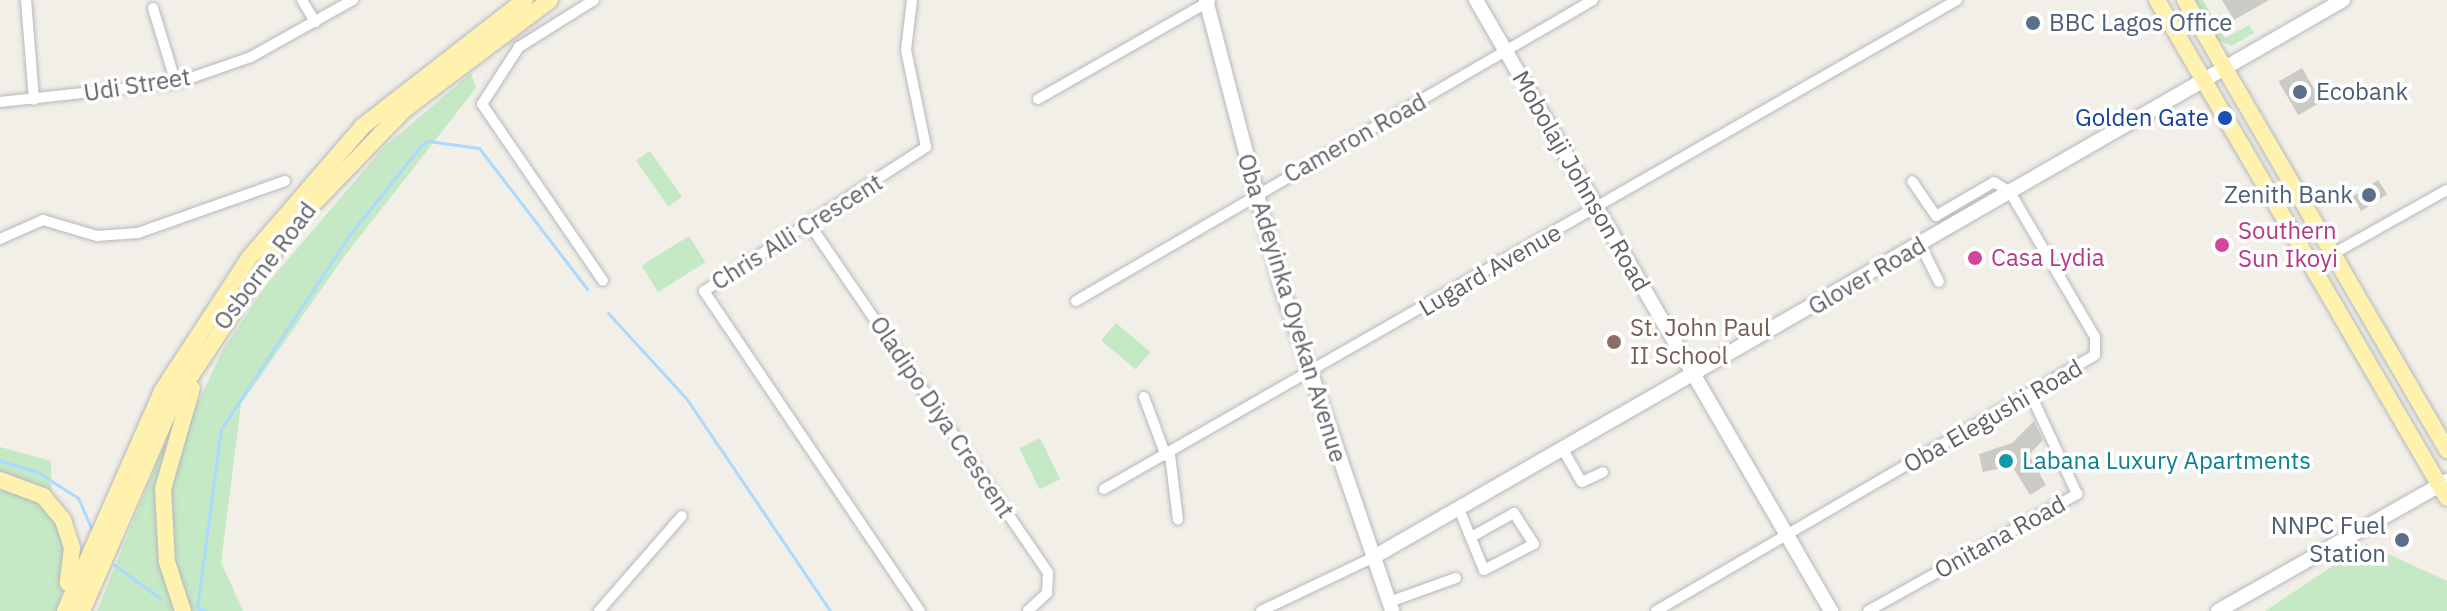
<!DOCTYPE html>
<style>
body{margin:0}
#map{position:relative;width:2447px;height:611px;overflow:hidden;background:#f1efe8;font-family:"IBM Plex Sans",sans-serif}
div>[style]{position:absolute}
.green>*{inset:0;background:#c5e8c5;transform-origin:0 0}
.stream>*{height:3px;margin:-1.5px;padding:0 1.5px;transform-origin:1.5px;border-radius:1.5px;background:#aadaff}
.building>*{inset:0;background:#cccac5;transform-origin:0 0}
.roads{filter:drop-shadow(0 0 2px #b5b8bc) drop-shadow(0 0 2px #b5b8bc)}
.street>*{height:10px;margin:-5px;padding:0 5px;transform-origin:5px;border-radius:5px;background:#fff}
.secondary>*{height:14px;margin:-7px;padding:0 7px;transform-origin:7px;border-radius:7px;background:#fff}
.primary>*{height:16px;margin:-8px;padding:0 8px;transform-origin:8px;border-radius:8px;background:#fff2af}
.dots>*{width:22px;height:22px;translate:-50% -50%;box-sizing:border-box;border:4px solid #fff;border-radius:50%}
span{translate:-50% -50%;white-space:nowrap;text-align:center;line-height:1.15;-webkit-text-stroke:7px #fff;paint-order:stroke}
.service-label{font-size:24px;color:#4e5e75}
.left{translate:0 -50%;text-align:left}
.right{translate:-100% -50%;text-align:right}
.street-label{font-size:24px;color:#5f6368}
.transit-label{font-size:24px;color:#164399}
.hotel-label{font-size:24px;color:#b23c85}
.education-label{font-size:24px;color:#785e54}
.culture-label{font-size:24px;color:#0d838f}
</style>
<div id="map">
<div class="green">
<i style="clip-path:polygon(2195px 0,2203px 0,2225px 38px,2249px 25px,2254px 33px,2231px 46px,2217px 39px)"></i>
<i style="clip-path:polygon(471px 73px,476px 88px,343px 258px,241px 404px,221px 562px,243px 611px,97px 611px,164px 445px,186px 429px,222px 351px,267px 284px,383px 148px)"></i>
<i style="left:650px;top:151px;width:56px;height:17px;rotate:55deg"></i>
<i style="left:689px;top:236px;width:31px;height:56px;rotate:58deg"></i>
<i style="left:1116px;top:323px;width:45px;height:23px;rotate:40deg"></i>
<i style="left:1040px;top:438px;width:46px;height:23px;rotate:64deg"></i>
<i style="clip-path:polygon(0 447px,51px 461px,52px 513px,66px 535px,68px 563px,58px 611px,0 611px)"></i>
<i style="clip-path:polygon(2366px 544px,2447px 581px,2447px 611px,2265px 611px)"></i>
</div>
<div class="stream">
<i style="left:608px;top:313px;width:115px;rotate:47.5deg"></i>
<i style="left:686px;top:398px;width:257px;rotate:55.9deg"></i>
<i style="left:0;top:461px;width:37px;rotate:16deg"></i>
<i style="left:36px;top:471px;width:50px;rotate:32.7deg"></i>
<i style="left:78px;top:498px;width:34px;rotate:66deg"></i>
<i style="left:114px;top:565px;width:57px;rotate:35.7deg"></i>
<i style="left:206px;top:611px;width:9px;rotate:-162deg"></i>
<i style="left:197px;top:608px;width:181px;rotate:-82.4deg"></i>
<i style="left:221px;top:429px;width:234px;rotate:-56.5deg"></i>
<i style="left:350px;top:234px;width:112px;rotate:-51.2deg"></i>
<i style="left:420px;top:147px;width:10px;rotate:-37deg"></i>
<i style="left:428px;top:141px;width:51px;rotate:7.8deg"></i>
<i style="left:479px;top:148px;width:178px;rotate:52.5deg"></i>
</div>
<div class="building">
<i style="clip-path:polygon(2222px 0,2269px 0,2234px 20px)"></i>
<i style="left:2302px;top:68px;width:39px;height:27px;rotate:60deg"></i>
<i style="left:2378px;top:180px;width:17px;height:31px;rotate:57deg"></i>
<i style="clip-path:polygon(2034px 421px,2043px 440px,2029px 455px,2046px 485px,2030px 495px,2012px 466px,1983px 472px,1979px 454px,2012px 443px)"></i>
</div>
<div class="roads">
<div class="street">
<i style="left:26px;top:0;width:100px;rotate:85.4deg"></i>
<i style="left:302px;top:0;width:26px;rotate:59deg"></i>
<i style="left:594px;top:0;width:89px;rotate:147.9deg"></i>
<i style="left:519px;top:47px;width:68px;rotate:123deg"></i>
<i style="left:482px;top:104px;width:214px;rotate:55.6deg"></i>
<i style="left:912px;top:0;width:50px;rotate:96.8deg"></i>
<i style="left:906px;top:50px;width:99px;rotate:78.3deg"></i>
<i style="left:926px;top:147px;width:265px;rotate:147deg"></i>
<i style="left:704px;top:291px;width:386px;rotate:56deg"></i>
<i style="left:153px;top:8px;width:78px;rotate:73deg"></i>
<i style="left:1038px;top:99px;width:198px;rotate:-29.7deg"></i>
<i style="left:0;top:102px;width:177px;rotate:-6.2deg"></i>
<i style="left:176px;top:83px;width:79px;rotate:-19.1deg"></i>
<i style="left:251px;top:57px;width:117px;rotate:-29.2deg"></i>
<i style="left:808px;top:222px;width:425px;rotate:55.6deg"></i>
<i style="left:1048px;top:573px;width:20px;rotate:93deg"></i>
<i style="left:1047px;top:593px;width:26px;rotate:137deg"></i>
<i style="left:0;top:239px;width:47px;rotate:-23.8deg"></i>
<i style="left:43px;top:220px;width:56px;rotate:16.5deg"></i>
<i style="left:97px;top:236px;width:41px;rotate:-4.2deg"></i>
<i style="left:138px;top:233px;width:156px;rotate:-19.5deg"></i>
<i style="left:1921px;top:246px;width:40px;rotate:63.4deg"></i>
<i style="left:2331px;top:255px;width:133px;rotate:-29.3deg"></i>
<i style="left:1076px;top:301px;width:598px;rotate:-30.21deg"></i>
<i style="left:1144px;top:397px;width:63px;rotate:69.6deg"></i>
<i style="left:1562px;top:448px;width:39px;rotate:60deg"></i>
<i style="left:1582px;top:482px;width:23px;rotate:-25deg"></i>
<i style="left:1170px;top:455px;width:65px;rotate:83deg"></i>
<i style="left:1104px;top:489px;width:983px;rotate:-29.82deg"></i>
<i style="left:1459px;top:509px;width:66px;rotate:67.7deg"></i>
<i style="left:1484px;top:570px;width:56px;rotate:-27.5deg"></i>
<i style="left:1534px;top:544px;width:37px;rotate:-123deg"></i>
<i style="left:1514px;top:513px;width:47px;rotate:150.7deg"></i>
<i style="left:1389px;top:602px;width:71px;rotate:-19.7deg"></i>
<i style="left:599px;top:611px;width:126px;rotate:-48.9deg"></i>
<i style="left:1261px;top:611px;width:123px;rotate:-25.5deg"></i>
<i style="left:1656px;top:611px;width:508px;rotate:-30.25deg"></i>
<i style="left:2095px;top:355px;width:18px;rotate:-90deg"></i>
<i style="left:2095px;top:337px;width:168px;rotate:-120.4deg"></i>
<i style="left:2010px;top:192px;width:19px;rotate:-148deg"></i>
<i style="left:1994px;top:182px;width:67px;rotate:149.6deg"></i>
<i style="left:1936px;top:216px;width:42px;rotate:-124.4deg"></i>
<i style="left:1868px;top:611px;width:240px;rotate:-29.2deg"></i>
<i style="left:2077px;top:494px;width:109px;rotate:-114.9deg"></i>
</div>
<div class="secondary">
<i style="left:1206px;top:0;width:293px;rotate:75.3deg"></i>
<i style="left:1280px;top:283px;width:347px;rotate:71.1deg"></i>
<i style="left:1476px;top:0;width:707px;rotate:59.84deg"></i>
<i style="left:1372px;top:558px;width:1120px;rotate:-29.88deg"></i>
<i style="left:2218px;top:611px;width:263px;rotate:-29.6deg"></i>
</div>
<div class="primary">
<i style="left:2157px;top:0;width:576px;rotate:59.79deg"></i>
<i style="left:2185px;top:0;width:521px;rotate:59.79deg"></i>
<i style="left:0;top:480px;width:46px;rotate:20.4deg"></i>
<i style="left:43px;top:496px;width:31px;rotate:50deg"></i>
<i style="left:63px;top:520px;width:29px;rotate:72deg"></i>
<i style="left:72px;top:548px;width:35px;rotate:97deg"></i>
<i style="left:65px;top:611px;width:240px;rotate:-66.2deg"></i>
<i style="left:162px;top:391px;width:159px;rotate:-56.8deg"></i>
<i style="left:249px;top:258px;width:174px;rotate:-49.2deg"></i>
<i style="left:363px;top:126px;width:205px;rotate:-37.9deg"></i>
<i style="left:82px;top:611px;width:226px;rotate:-66.5deg"></i>
<i style="left:172px;top:404px;width:209px;rotate:-56.3deg"></i>
<i style="left:288px;top:230px;width:168px;rotate:-46deg"></i>
<i style="left:405px;top:109px;width:181px;rotate:-36.9deg"></i>
<i style="left:183px;top:611px;width:52px;rotate:-108.1deg"></i>
<i style="left:167px;top:562px;width:73px;rotate:-93.1deg"></i>
<i style="left:163px;top:489px;width:105px;rotate:-74deg"></i>
</div>
</div>
<div class="dots">
<i style="left:2033px;top:23px;background:#5c6f8a"></i>
<i style="left:2300px;top:92px;background:#5c6f8a"></i>
<i style="left:2225px;top:118px;background:#1a4fb4"></i>
<i style="left:2369px;top:195px;background:#5c6f8a"></i>
<i style="left:2222px;top:245px;background:#d1479c"></i>
<i style="left:1975px;top:258px;background:#d1479c"></i>
<i style="left:1614px;top:342px;background:#8d6e63"></i>
<i style="left:2006px;top:461px;background:#0f9aa8"></i>
<i style="left:2402px;top:540px;background:#5c6f8a"></i>
</div>
<div class="service-label">
<span class="left" style="left:2049px;top:23px">BBC Lagos Office</span>
<span class="left" style="left:2316px;top:92px">Ecobank</span>
<span class="right" style="left:2353px;top:195px">Zenith Bank</span>
<span class="right" style="left:2386px;top:540px">NNPC Fuel<br>Station</span>
</div>
<div class="street-label">
<span style="left:137px;top:85px;rotate:-9deg">Udi Street</span>
<span style="left:1355px;top:138px;rotate:-29deg">Cameron Road</span>
<span style="left:1581px;top:181px;rotate:60deg">Mobolaji Johnson Road</span>
<span style="left:797px;top:232px;rotate:-32deg">Chris Alli Crescent</span>
<span style="left:265px;top:266px;rotate:-53deg">Osborne Road</span>
<span style="left:1490px;top:270px;rotate:-30deg">Lugard Avenue</span>
<span style="left:1867px;top:276px;rotate:-30deg">Glover Road</span>
<span style="left:1292px;top:308px;rotate:73deg">Oba Adeyinka Oyekan Avenue</span>
<span style="left:1993px;top:416px;rotate:-30deg">Oba Elegushi Road</span>
<span style="left:942px;top:417px;rotate:56deg">Oladipo Diya Crescent</span>
<span style="left:2000px;top:537px;rotate:-29deg">Onitana Road</span>
</div>
<div class="transit-label">
<span class="right" style="left:2209px;top:118px">Golden Gate</span>
</div>
<div class="hotel-label">
<span class="left" style="left:2238px;top:245px">Southern<br>Sun Ikoyi</span>
<span class="left" style="left:1991px;top:258px">Casa Lydia</span>
</div>
<div class="education-label">
<span class="left" style="left:1630px;top:342px">St. John Paul<br>II School</span>
</div>
<div class="culture-label">
<span class="left" style="left:2022px;top:461px">Labana Luxury Apartments</span>
</div>
</div>
